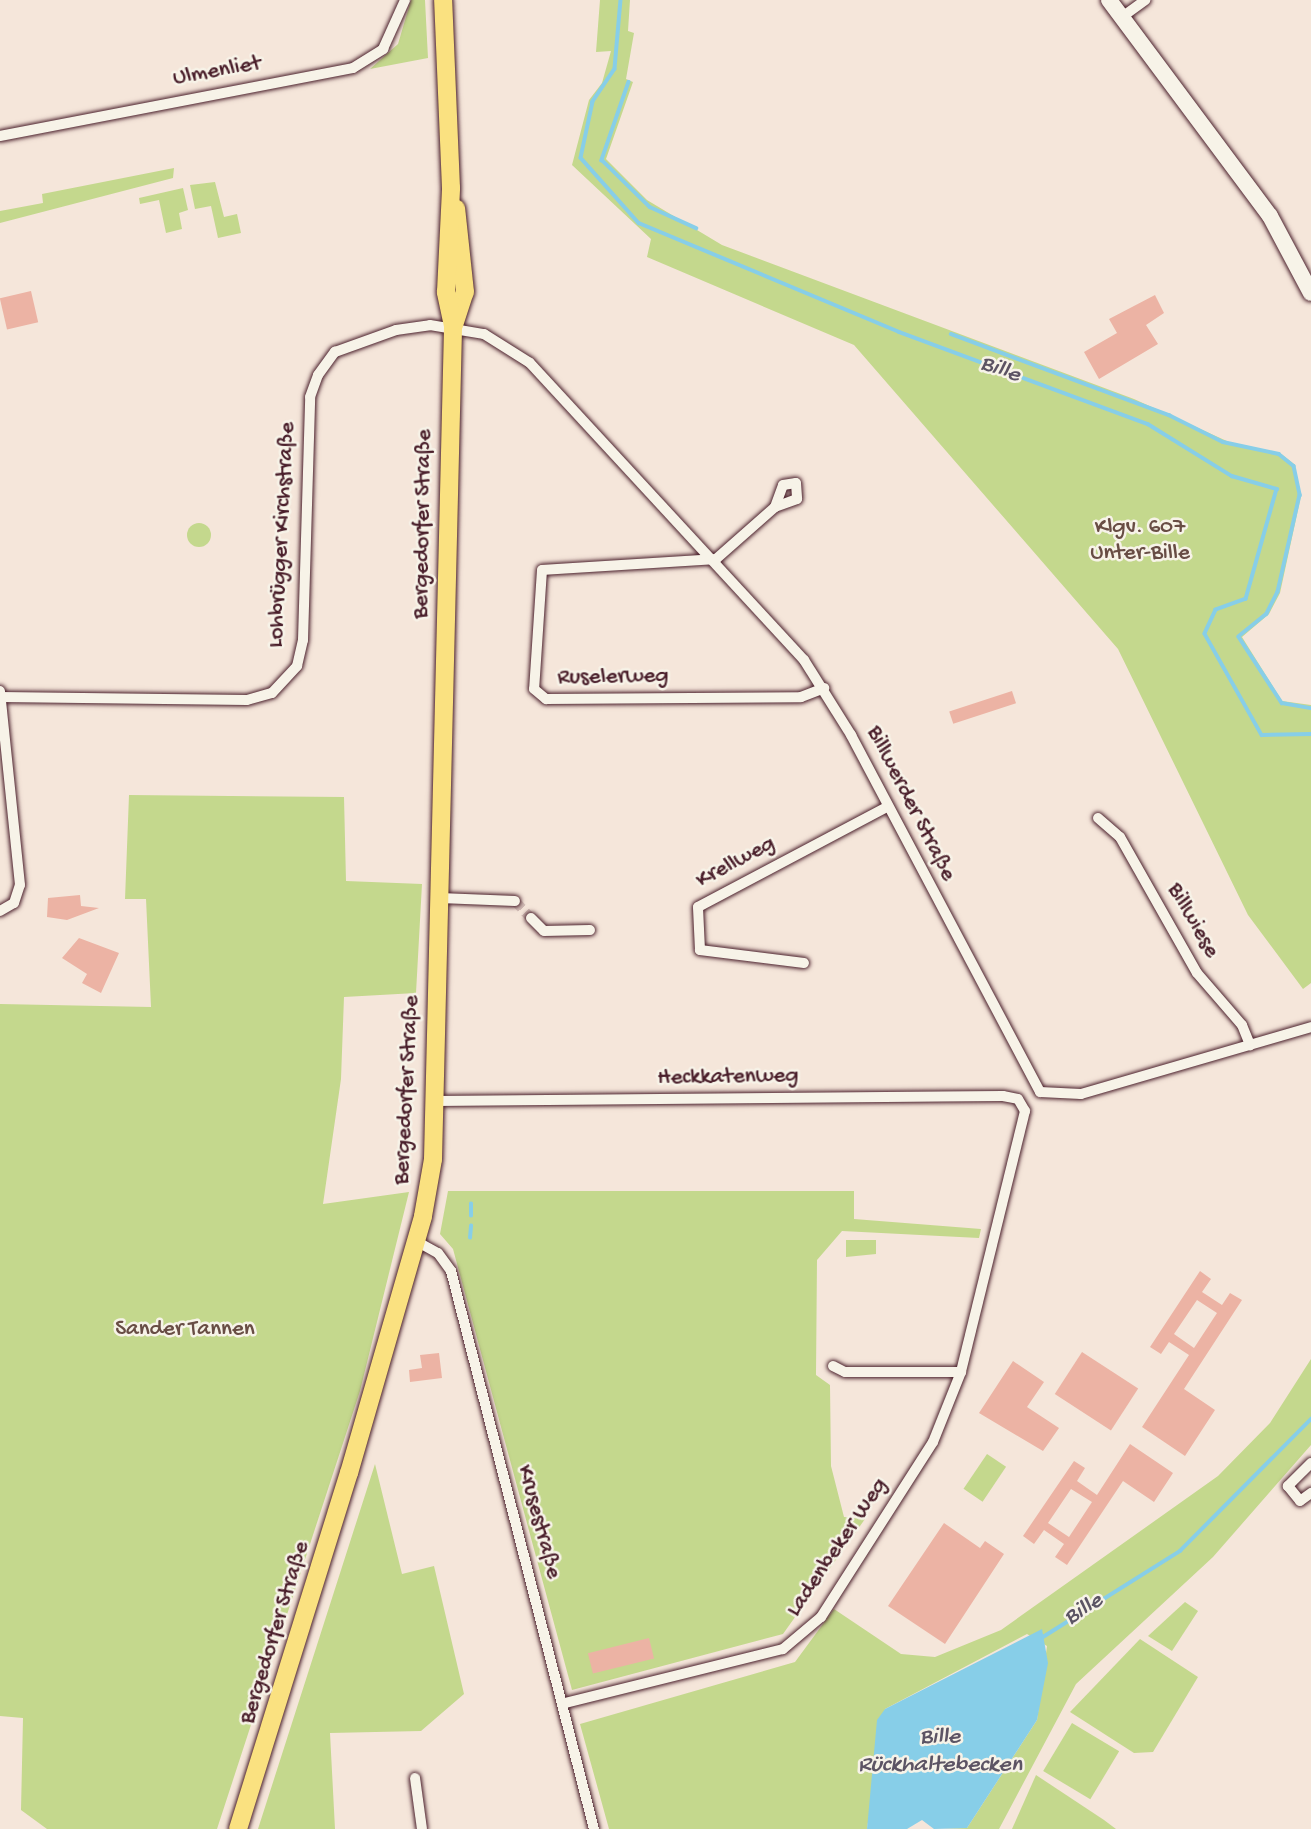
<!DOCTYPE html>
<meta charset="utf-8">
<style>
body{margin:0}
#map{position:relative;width:1311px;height:1829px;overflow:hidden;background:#f5e6da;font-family:"Gochi Hand",sans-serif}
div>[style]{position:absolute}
.green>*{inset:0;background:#c4d88d;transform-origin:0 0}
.round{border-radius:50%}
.water>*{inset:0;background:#87cee8}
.stream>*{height:3.5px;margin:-1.75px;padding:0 1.75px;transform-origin:1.75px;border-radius:1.75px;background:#87cee8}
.building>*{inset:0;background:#ecb3a4;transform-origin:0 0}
.minor-tunnel>*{height:10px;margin-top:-5px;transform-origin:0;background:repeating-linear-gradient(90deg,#d3beb7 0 10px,transparent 0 15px)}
.roads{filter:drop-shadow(0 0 2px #4a1f2b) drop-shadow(0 0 2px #4a1f2b)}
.minor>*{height:10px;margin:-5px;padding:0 5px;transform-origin:5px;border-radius:5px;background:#f7f3e8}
.secondary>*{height:16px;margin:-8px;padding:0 8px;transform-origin:8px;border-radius:8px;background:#f7f3e8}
.primary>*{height:18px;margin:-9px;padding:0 9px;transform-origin:9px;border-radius:9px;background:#fae180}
span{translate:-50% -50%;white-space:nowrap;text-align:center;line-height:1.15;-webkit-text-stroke:5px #f7f3e8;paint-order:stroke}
.street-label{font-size:23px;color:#4a1f2b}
.park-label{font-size:23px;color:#684d44}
.water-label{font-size:24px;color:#5c5464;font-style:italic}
</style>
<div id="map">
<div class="green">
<i style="clip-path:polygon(411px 0,425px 0,428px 58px,370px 69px,398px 44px)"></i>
<i style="clip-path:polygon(600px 0,630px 0,628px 31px,634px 33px,626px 79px,633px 82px,606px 159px,647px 200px,722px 245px,1134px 399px,1229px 442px,1280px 453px,1294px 464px,1301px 496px,1280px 593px,1269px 614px,1242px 637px,1282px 701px,1311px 705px,1311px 983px,1303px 989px,1248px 915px,1118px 649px,854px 345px,647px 257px,651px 239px,572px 165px,589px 100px,602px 83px,611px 51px,596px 52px)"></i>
<i style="clip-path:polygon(174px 168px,173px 178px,0 223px,0 211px,43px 203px,42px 194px)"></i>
<i style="clip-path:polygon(215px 182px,224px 217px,237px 214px,241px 233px,218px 238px,211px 206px,195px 209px,190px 185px)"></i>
<i style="clip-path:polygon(183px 188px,188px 210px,179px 213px,182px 229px,166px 233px,159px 200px,140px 204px,139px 198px)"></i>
<i class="round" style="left:187px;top:523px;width:24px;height:24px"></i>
<i style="clip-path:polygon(129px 795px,344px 797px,346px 881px,422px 884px,416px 993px,344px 997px,341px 1079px,323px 1204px,409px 1192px,360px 1391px,217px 1829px,47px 1829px,21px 1810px,23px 1718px,0 1716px,0 1004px,151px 1007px,146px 899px,125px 899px)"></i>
<i style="clip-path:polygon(448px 1191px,854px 1191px,854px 1219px,981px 1229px,979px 1238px,842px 1231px,817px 1260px,816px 1375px,830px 1385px,831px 1466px,844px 1517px,865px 1519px,783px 1634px,572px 1690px,453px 1249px,440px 1234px)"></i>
<i style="clip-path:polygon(846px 1240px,876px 1240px,876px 1254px,846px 1257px)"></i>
<i style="clip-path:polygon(1311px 1359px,1311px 1445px,1213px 1557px,1076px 1684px,999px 1829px,944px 1829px,967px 1828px,1037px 1720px,1047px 1646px,1027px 1634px,885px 1709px,867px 1829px,609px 1829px,580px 1724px,795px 1662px,834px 1609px,901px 1654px,935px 1657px,1001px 1630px,1218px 1476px,1270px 1423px)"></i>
<i style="left:987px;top:1454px;width:23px;height:42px;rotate:34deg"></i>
<i style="clip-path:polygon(375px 1464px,402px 1574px,434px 1566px,464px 1694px,421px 1731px,330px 1733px,335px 1829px,258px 1829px)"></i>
<i style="clip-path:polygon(1185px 1602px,1198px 1611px,1172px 1651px,1148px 1636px)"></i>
<i style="clip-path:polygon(1140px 1639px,1198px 1677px,1153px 1752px,1134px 1753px,1070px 1712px)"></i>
<i style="left:1072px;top:1723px;width:55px;height:56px;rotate:31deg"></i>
<i style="clip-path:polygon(1036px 1775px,1104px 1820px,1116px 1829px,1012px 1829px)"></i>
</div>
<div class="water">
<i style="clip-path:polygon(1042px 1629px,1048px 1663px,1037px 1720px,967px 1828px,934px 1829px,922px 1820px,907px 1829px,867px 1829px,877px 1720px,885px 1709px)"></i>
</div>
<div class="stream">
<i style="left:621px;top:0;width:69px;rotate:95deg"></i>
<i style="left:615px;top:69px;width:40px;rotate:124deg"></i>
<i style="left:593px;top:102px;width:57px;rotate:102.1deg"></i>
<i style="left:581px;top:158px;width:87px;rotate:48.3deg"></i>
<i style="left:639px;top:223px;width:282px;rotate:22.7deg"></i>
<i style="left:899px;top:332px;width:265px;rotate:20.3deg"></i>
<i style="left:1148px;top:424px;width:99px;rotate:31.8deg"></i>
<i style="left:1232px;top:476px;width:47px;rotate:16.1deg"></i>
<i style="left:1277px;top:489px;width:114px;rotate:105.7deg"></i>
<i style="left:1246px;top:599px;width:32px;rotate:160deg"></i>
<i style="left:1216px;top:610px;width:26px;rotate:115deg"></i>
<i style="left:1205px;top:634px;width:116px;rotate:60.6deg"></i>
<i style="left:1262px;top:735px;width:49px;rotate:-1.2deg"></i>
<i style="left:629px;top:82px;width:83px;rotate:109.1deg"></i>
<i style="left:602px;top:160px;width:67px;rotate:44.4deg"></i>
<i style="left:650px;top:207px;width:51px;rotate:24.5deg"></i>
<i style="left:951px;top:334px;width:233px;rotate:20.4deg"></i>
<i style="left:1169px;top:415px;width:60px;rotate:26.6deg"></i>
<i style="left:1223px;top:442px;width:57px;rotate:12.1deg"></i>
<i style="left:1279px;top:454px;width:19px;rotate:39deg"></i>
<i style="left:1294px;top:466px;width:30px;rotate:78deg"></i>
<i style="left:1300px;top:495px;width:99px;rotate:102.8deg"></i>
<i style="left:1278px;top:592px;width:25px;rotate:117deg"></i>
<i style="left:1267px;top:614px;width:36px;rotate:141deg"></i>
<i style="left:1239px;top:637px;width:79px;rotate:56.9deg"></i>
<i style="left:1282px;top:703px;width:29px;rotate:10deg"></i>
<i style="left:471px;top:1216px;width:12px;rotate:-90deg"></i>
<i style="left:470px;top:1238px;width:12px;rotate:-85deg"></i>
<i style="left:1043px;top:1637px;width:162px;rotate:-32.1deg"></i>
<i style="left:1180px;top:1551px;width:186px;rotate:-45.2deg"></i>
</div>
<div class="building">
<i style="left:31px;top:291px;width:32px;height:32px;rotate:77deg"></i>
<i style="clip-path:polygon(1155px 295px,1164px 313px,1146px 325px,1158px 344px,1099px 379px,1084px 352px,1117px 333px,1109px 319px)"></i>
<i style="left:1012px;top:691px;width:13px;height:66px;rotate:72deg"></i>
<i style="clip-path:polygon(80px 895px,81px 906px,99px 908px,67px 920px,47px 917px,48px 898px)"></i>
<i style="clip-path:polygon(79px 938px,119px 953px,101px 993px,82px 983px,87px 974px,62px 958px)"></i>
<i style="clip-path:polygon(evenodd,1200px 1271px,1211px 1279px,1202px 1292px,1222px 1305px,1230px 1293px,1242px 1300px,1184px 1389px,1215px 1410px,1185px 1456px,1142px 1427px,1189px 1355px,1169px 1342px,1161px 1354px,1150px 1347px,1200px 1271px,1197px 1300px,1217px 1313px,1194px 1348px,1174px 1334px,1197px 1300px)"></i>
<i style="left:1082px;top:1352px;width:67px;height:50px;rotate:33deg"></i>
<i style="clip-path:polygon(439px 1353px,442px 1378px,410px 1382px,409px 1370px,422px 1368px,420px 1355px)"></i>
<i style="clip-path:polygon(1013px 1361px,1044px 1382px,1027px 1407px,1059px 1428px,1043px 1451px,979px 1413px)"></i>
<i style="clip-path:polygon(evenodd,1130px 1444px,1173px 1473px,1154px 1502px,1123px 1481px,1067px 1565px,1055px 1557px,1064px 1544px,1044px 1530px,1034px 1544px,1023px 1536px,1074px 1461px,1085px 1468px,1077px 1481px,1097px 1495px,1130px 1444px,1071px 1489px,1092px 1502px,1069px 1537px,1048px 1523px,1071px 1489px)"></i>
<i style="clip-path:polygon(944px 1523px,980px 1548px,985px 1541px,1004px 1554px,945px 1644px,888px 1606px)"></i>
<i style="left:649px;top:1638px;width:21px;height:63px;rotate:76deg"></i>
</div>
<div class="minor-tunnel">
<i style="left:515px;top:901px;width:23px;rotate:47deg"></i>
</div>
<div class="roads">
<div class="minor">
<i style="left:1122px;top:17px;width:29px;rotate:-36deg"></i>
<i style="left:0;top:136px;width:359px;rotate:-10.9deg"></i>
<i style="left:353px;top:68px;width:36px;rotate:-32deg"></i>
<i style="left:383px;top:49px;width:54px;rotate:-65.8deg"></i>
<i style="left:775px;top:507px;width:23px;rotate:-70deg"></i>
<i style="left:783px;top:485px;width:13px;rotate:-9deg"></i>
<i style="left:796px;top:483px;width:16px;rotate:86deg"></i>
<i style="left:797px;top:499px;width:23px;rotate:160deg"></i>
<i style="left:775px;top:507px;width:79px;rotate:138.6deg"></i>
<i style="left:716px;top:559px;width:174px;rotate:176.4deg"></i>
<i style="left:542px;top:570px;width:119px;rotate:93.8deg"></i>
<i style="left:534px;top:689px;width:16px;rotate:40deg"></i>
<i style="left:546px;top:699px;width:255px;rotate:-0.4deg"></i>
<i style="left:801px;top:697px;width:25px;rotate:-21deg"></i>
<i style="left:0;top:697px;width:247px;rotate:0.7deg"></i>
<i style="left:247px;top:700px;width:26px;rotate:-16deg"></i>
<i style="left:272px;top:693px;width:37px;rotate:-47deg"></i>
<i style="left:297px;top:666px;width:27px;rotate:-77deg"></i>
<i style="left:303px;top:640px;width:243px;rotate:-88.3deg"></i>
<i style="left:310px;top:397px;width:23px;rotate:-70deg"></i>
<i style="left:318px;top:375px;width:29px;rotate:-54deg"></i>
<i style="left:335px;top:352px;width:65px;rotate:-19.8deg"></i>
<i style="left:396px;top:330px;width:34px;rotate:-8deg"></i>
<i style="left:430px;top:325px;width:55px;rotate:9.5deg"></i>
<i style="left:484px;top:334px;width:54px;rotate:32.2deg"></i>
<i style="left:530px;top:363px;width:404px;rotate:47.3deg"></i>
<i style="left:804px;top:660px;width:89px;rotate:57.9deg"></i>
<i style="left:851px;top:735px;width:404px;rotate:62.1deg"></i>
<i style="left:1040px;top:1092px;width:41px;rotate:2.8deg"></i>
<i style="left:1081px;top:1094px;width:240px;rotate:-16.2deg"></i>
<i style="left:1098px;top:818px;width:29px;rotate:41deg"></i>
<i style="left:1120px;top:837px;width:156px;rotate:60.5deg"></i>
<i style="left:1197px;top:973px;width:69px;rotate:49.1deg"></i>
<i style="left:1242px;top:1025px;width:22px;rotate:68deg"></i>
<i style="left:440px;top:898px;width:75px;rotate:2.3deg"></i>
<i style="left:0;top:911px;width:16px;rotate:-30deg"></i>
<i style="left:14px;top:903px;width:19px;rotate:-72deg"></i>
<i style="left:20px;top:885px;width:195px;rotate:-95.9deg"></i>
<i style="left:531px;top:918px;width:18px;rotate:45deg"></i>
<i style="left:544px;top:931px;width:46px;rotate:-1.2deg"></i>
<i style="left:804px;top:963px;width:105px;rotate:-172.9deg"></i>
<i style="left:700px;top:950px;width:43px;rotate:-92.7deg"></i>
<i style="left:698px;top:907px;width:214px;rotate:-27.9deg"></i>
<i style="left:435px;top:1101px;width:568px;rotate:-0.5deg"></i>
<i style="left:1003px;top:1096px;width:15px;rotate:11deg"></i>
<i style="left:1018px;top:1099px;width:14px;rotate:60deg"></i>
<i style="left:1025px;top:1111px;width:269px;rotate:103.8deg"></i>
<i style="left:961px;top:1372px;width:75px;rotate:111.8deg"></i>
<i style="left:933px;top:1442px;width:208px;rotate:122.6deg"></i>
<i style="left:821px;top:1617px;width:50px;rotate:139.9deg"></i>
<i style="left:783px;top:1649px;width:226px;rotate:166.1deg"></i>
<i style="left:416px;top:1241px;width:25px;rotate:29deg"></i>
<i style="left:438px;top:1253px;width:22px;rotate:54deg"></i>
<i style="left:451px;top:1271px;width:576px;rotate:75.63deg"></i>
<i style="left:833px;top:1366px;width:13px;rotate:27deg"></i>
<i style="left:845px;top:1372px;width:116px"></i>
<i style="left:1311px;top:1463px;width:33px;rotate:135deg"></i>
<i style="left:1288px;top:1486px;width:19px;rotate:51deg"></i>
<i style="left:1300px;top:1501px;width:14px;rotate:-36deg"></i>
<i style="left:415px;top:1778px;width:51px;rotate:82.2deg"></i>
</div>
<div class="secondary">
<i style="left:1109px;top:0;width:269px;rotate:53.3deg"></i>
<i style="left:1270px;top:216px;width:87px;rotate:62deg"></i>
</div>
<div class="primary">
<i style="left:454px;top:325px;width:35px;rotate:-72deg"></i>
<i style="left:465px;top:292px;width:84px;rotate:-96.1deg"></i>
<i style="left:238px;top:1829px;width:373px;rotate:-72.7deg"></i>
<i style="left:349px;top:1473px;width:267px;rotate:-73.9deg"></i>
<i style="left:423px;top:1216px;width:58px;rotate:-80deg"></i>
<i style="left:433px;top:1159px;width:833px;rotate:-88.62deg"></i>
<i style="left:453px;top:326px;width:35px;rotate:-102deg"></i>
<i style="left:446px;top:292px;width:104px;rotate:-87.2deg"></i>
<i style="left:451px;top:188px;width:188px;rotate:-92.4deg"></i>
</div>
</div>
<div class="street-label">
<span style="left:217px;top:72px;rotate:-10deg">Ulmenliet</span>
<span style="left:424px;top:524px;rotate:-89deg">Bergedorfer Straße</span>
<span style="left:283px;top:535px;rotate:-87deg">Lohbrügger Kirchstraße</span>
<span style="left:613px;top:678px;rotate:-1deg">Ruselerweg</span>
<span style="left:910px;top:804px;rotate:63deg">Billwerder Straße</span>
<span style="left:736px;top:863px;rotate:-28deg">Krellweg</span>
<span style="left:1192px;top:921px;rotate:60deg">Billwiese</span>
<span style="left:728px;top:1078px;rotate:-1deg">Heckkatenweg</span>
<span style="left:408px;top:1090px;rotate:-87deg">Bergedorfer Straße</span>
<span style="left:538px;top:1522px;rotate:75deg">Krusestraße</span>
<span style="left:838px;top:1548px;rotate:-56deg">Ladenbeker Weg</span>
<span style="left:276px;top:1633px;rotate:-73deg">Bergedorfer Straße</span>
</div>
<div class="park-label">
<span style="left:1140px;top:541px">Klgv. 607<br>Unter-Bille</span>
<span style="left:185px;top:1330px">Sander Tannen</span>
</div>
<div class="water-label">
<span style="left:1000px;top:370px;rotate:20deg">Bille</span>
<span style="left:1084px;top:1610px;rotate:-32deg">Bille</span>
<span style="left:940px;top:1752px">Bille<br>Rückhaltebecken</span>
</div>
</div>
